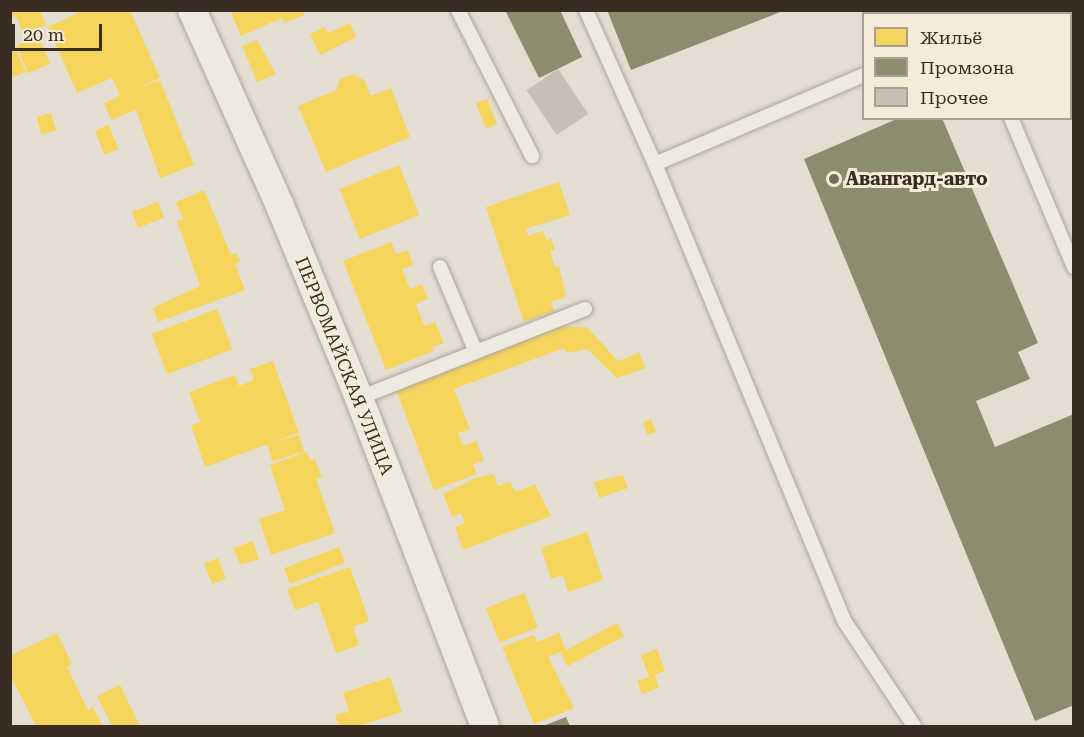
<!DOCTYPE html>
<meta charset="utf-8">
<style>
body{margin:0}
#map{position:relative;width:1084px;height:737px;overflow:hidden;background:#e4ded2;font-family:"Roboto Serif",serif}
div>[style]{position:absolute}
.homes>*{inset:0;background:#f6d55c;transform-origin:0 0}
.industry>*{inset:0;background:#8c8c6e}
.building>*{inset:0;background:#c8beb3;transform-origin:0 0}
.roads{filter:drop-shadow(0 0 2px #aaa49a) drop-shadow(0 0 2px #aaa49a)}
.lane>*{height:14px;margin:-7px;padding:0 7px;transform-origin:7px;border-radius:7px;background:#edeae2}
.street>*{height:28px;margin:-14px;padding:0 14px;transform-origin:14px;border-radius:14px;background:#edeae2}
.dots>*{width:16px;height:16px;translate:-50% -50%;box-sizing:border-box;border:3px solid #f4ecd9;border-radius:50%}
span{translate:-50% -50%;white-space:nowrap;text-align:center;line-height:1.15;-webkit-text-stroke:6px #f4ecd9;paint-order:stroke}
.poi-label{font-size:18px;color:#392d22;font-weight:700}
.left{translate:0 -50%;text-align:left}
.street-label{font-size:18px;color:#392d22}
.frame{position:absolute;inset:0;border:12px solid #392d22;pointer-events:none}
.legend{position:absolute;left:862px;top:12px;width:210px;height:108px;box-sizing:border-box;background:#f4ecd9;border:2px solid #a9a090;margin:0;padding:8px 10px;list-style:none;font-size:18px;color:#392d22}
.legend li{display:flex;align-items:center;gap:12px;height:30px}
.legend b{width:30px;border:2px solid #a9a090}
.scale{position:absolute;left:12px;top:24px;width:90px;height:27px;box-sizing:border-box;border:3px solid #392d22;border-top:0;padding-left:8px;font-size:18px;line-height:21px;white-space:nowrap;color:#392d22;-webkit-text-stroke:4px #f4ecd9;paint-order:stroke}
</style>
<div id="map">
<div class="homes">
<i style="clip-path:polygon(10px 10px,40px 10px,46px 26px,22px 31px,16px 16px,10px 19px)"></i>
<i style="clip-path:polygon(84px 10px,130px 10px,160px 78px,136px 89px,160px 80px,194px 165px,160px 178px,136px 110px,111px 120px,104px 103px,120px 96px,112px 78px,77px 93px,48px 27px)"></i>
<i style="clip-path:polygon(230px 10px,303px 10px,305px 15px,284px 23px,282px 18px,241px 36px)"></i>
<i style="clip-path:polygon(350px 23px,356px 37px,320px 55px,310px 34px,325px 27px,328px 33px)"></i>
<i style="left:38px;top:36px;width:30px;height:24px;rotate:66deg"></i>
<i style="clip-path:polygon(257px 40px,276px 74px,257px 82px,242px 46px)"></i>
<i style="clip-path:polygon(16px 50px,26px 72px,10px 78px,10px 53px)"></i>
<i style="clip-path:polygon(353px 74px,365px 81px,371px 96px,391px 88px,410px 137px,326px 172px,298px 106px,336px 90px,340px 79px)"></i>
<i style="left:487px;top:99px;width:27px;height:12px;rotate:68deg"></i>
<i style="left:51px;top:113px;width:18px;height:15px;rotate:74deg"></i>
<i style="left:109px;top:125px;width:26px;height:15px;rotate:69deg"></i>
<i style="left:399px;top:165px;width:54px;height:64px;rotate:68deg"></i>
<i style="clip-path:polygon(559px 182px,570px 215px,526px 229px,528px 236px,543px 231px,547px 240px,551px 238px,555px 250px,550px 251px,555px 267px,559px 266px,566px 297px,551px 302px,554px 311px,524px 322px,486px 207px)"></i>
<i style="clip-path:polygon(204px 190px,231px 255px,236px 253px,240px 262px,235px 264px,245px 290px,158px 322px,153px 308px,200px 286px,177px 221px,183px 219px,176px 202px)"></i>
<i style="left:158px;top:202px;width:17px;height:28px;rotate:69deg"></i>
<i style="clip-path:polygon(391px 242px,396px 254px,408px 250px,413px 265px,402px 269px,410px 289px,422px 284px,428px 299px,416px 304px,424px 326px,435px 322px,444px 343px,432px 347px,434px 351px,386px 370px,343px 261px)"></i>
<i style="left:217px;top:309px;width:43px;height:70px;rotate:69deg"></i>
<i style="clip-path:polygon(556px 327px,587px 327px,618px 361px,639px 353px,646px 368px,617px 378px,587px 349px,566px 353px,564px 348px,454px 389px,470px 429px,458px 433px,463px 446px,476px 441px,484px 460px,473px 465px,477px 474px,434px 490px,395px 387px)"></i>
<i style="clip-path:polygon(273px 361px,299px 433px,205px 467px,191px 425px,200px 422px,189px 392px,235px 375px,239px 386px,254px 380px,250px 369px)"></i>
<i style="left:651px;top:419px;width:14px;height:9px;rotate:69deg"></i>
<i style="left:299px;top:435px;width:18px;height:33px;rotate:74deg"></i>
<i style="clip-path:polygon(307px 452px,310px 460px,315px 459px,322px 477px,316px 479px,335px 533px,271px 555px,259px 519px,285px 510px,270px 465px)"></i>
<i style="clip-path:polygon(494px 474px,498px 486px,510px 481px,515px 492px,535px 484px,551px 516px,463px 550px,455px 527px,465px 523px,461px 513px,452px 517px,443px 494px,475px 478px)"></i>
<i style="clip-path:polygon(623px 475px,628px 488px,599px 498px,594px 482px)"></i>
<i style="clip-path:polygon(587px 532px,603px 580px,568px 592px,563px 575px,551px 579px,541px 548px)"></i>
<i style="clip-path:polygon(253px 541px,259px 560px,240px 564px,233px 548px)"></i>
<i style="left:339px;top:547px;width:17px;height:59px;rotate:69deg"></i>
<i style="left:218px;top:558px;width:22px;height:15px;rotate:69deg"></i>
<i style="clip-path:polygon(350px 567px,369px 621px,353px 627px,359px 645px,336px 653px,318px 602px,295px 610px,287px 589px)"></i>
<i style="left:524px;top:593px;width:37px;height:41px;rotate:68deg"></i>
<i style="left:617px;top:623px;width:15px;height:64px;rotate:62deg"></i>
<i style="clip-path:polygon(57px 633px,72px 664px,67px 667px,88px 710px,93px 707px,103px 726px,36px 726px,10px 675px,10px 656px)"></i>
<i style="clip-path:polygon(559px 633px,566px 650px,548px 657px,574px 708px,534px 724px,502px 647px,534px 635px,537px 642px)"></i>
<i style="clip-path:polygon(657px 649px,665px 671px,655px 675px,659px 688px,642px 694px,637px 681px,649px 677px,641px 655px)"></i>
<i style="clip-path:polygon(390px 677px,402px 712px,359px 726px,339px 726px,335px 715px,349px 711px,343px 693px)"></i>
<i style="clip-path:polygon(120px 685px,140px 726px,112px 726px,97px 696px)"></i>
</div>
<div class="industry">
<i style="clip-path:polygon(505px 10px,560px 10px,582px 57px,539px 78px)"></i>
<i style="clip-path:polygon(607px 10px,783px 10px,783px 11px,631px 70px)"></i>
<i style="clip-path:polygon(899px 118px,942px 118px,1038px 343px,1018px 352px,1030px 379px,976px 401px,995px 447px,1074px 414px,1074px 705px,1035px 721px,804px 159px)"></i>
<i style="clip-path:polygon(566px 717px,570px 726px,543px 726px)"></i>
</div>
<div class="building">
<i style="left:558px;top:69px;width:54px;height:38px;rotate:56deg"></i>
</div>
<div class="roads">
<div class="lane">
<i style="left:458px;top:10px;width:164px;rotate:63.1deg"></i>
<i style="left:586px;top:10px;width:169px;rotate:65.9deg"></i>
<i style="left:655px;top:164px;width:496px;rotate:67.5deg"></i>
<i style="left:845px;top:622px;width:125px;rotate:56.4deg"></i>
<i style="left:1011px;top:118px;width:162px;rotate:67.1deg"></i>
<i style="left:655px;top:164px;width:227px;rotate:-23.1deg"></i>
<i style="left:440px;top:267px;width:90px;rotate:67.1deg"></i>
<i style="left:359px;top:398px;width:243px;rotate:-21.5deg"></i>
</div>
<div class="street">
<i style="left:192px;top:10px;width:215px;rotate:65.8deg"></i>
<i style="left:280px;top:206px;width:208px;rotate:67.6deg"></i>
<i style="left:359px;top:398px;width:351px;rotate:69deg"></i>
</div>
</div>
<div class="dots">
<i style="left:834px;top:179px;background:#756b60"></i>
</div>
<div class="poi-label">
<span class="left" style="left:846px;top:179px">Авангард-авто</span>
</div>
<div class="street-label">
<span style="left:344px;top:366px;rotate:68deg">ПЕРВОМАЙСКАЯ УЛИЦА</span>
</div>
<div class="frame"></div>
<ul class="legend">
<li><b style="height:16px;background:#f6d55c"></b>Жильё</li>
<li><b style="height:16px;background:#8c8c6e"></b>Промзона</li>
<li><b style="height:16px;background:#c8beb3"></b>Прочее</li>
</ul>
<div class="scale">20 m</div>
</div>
